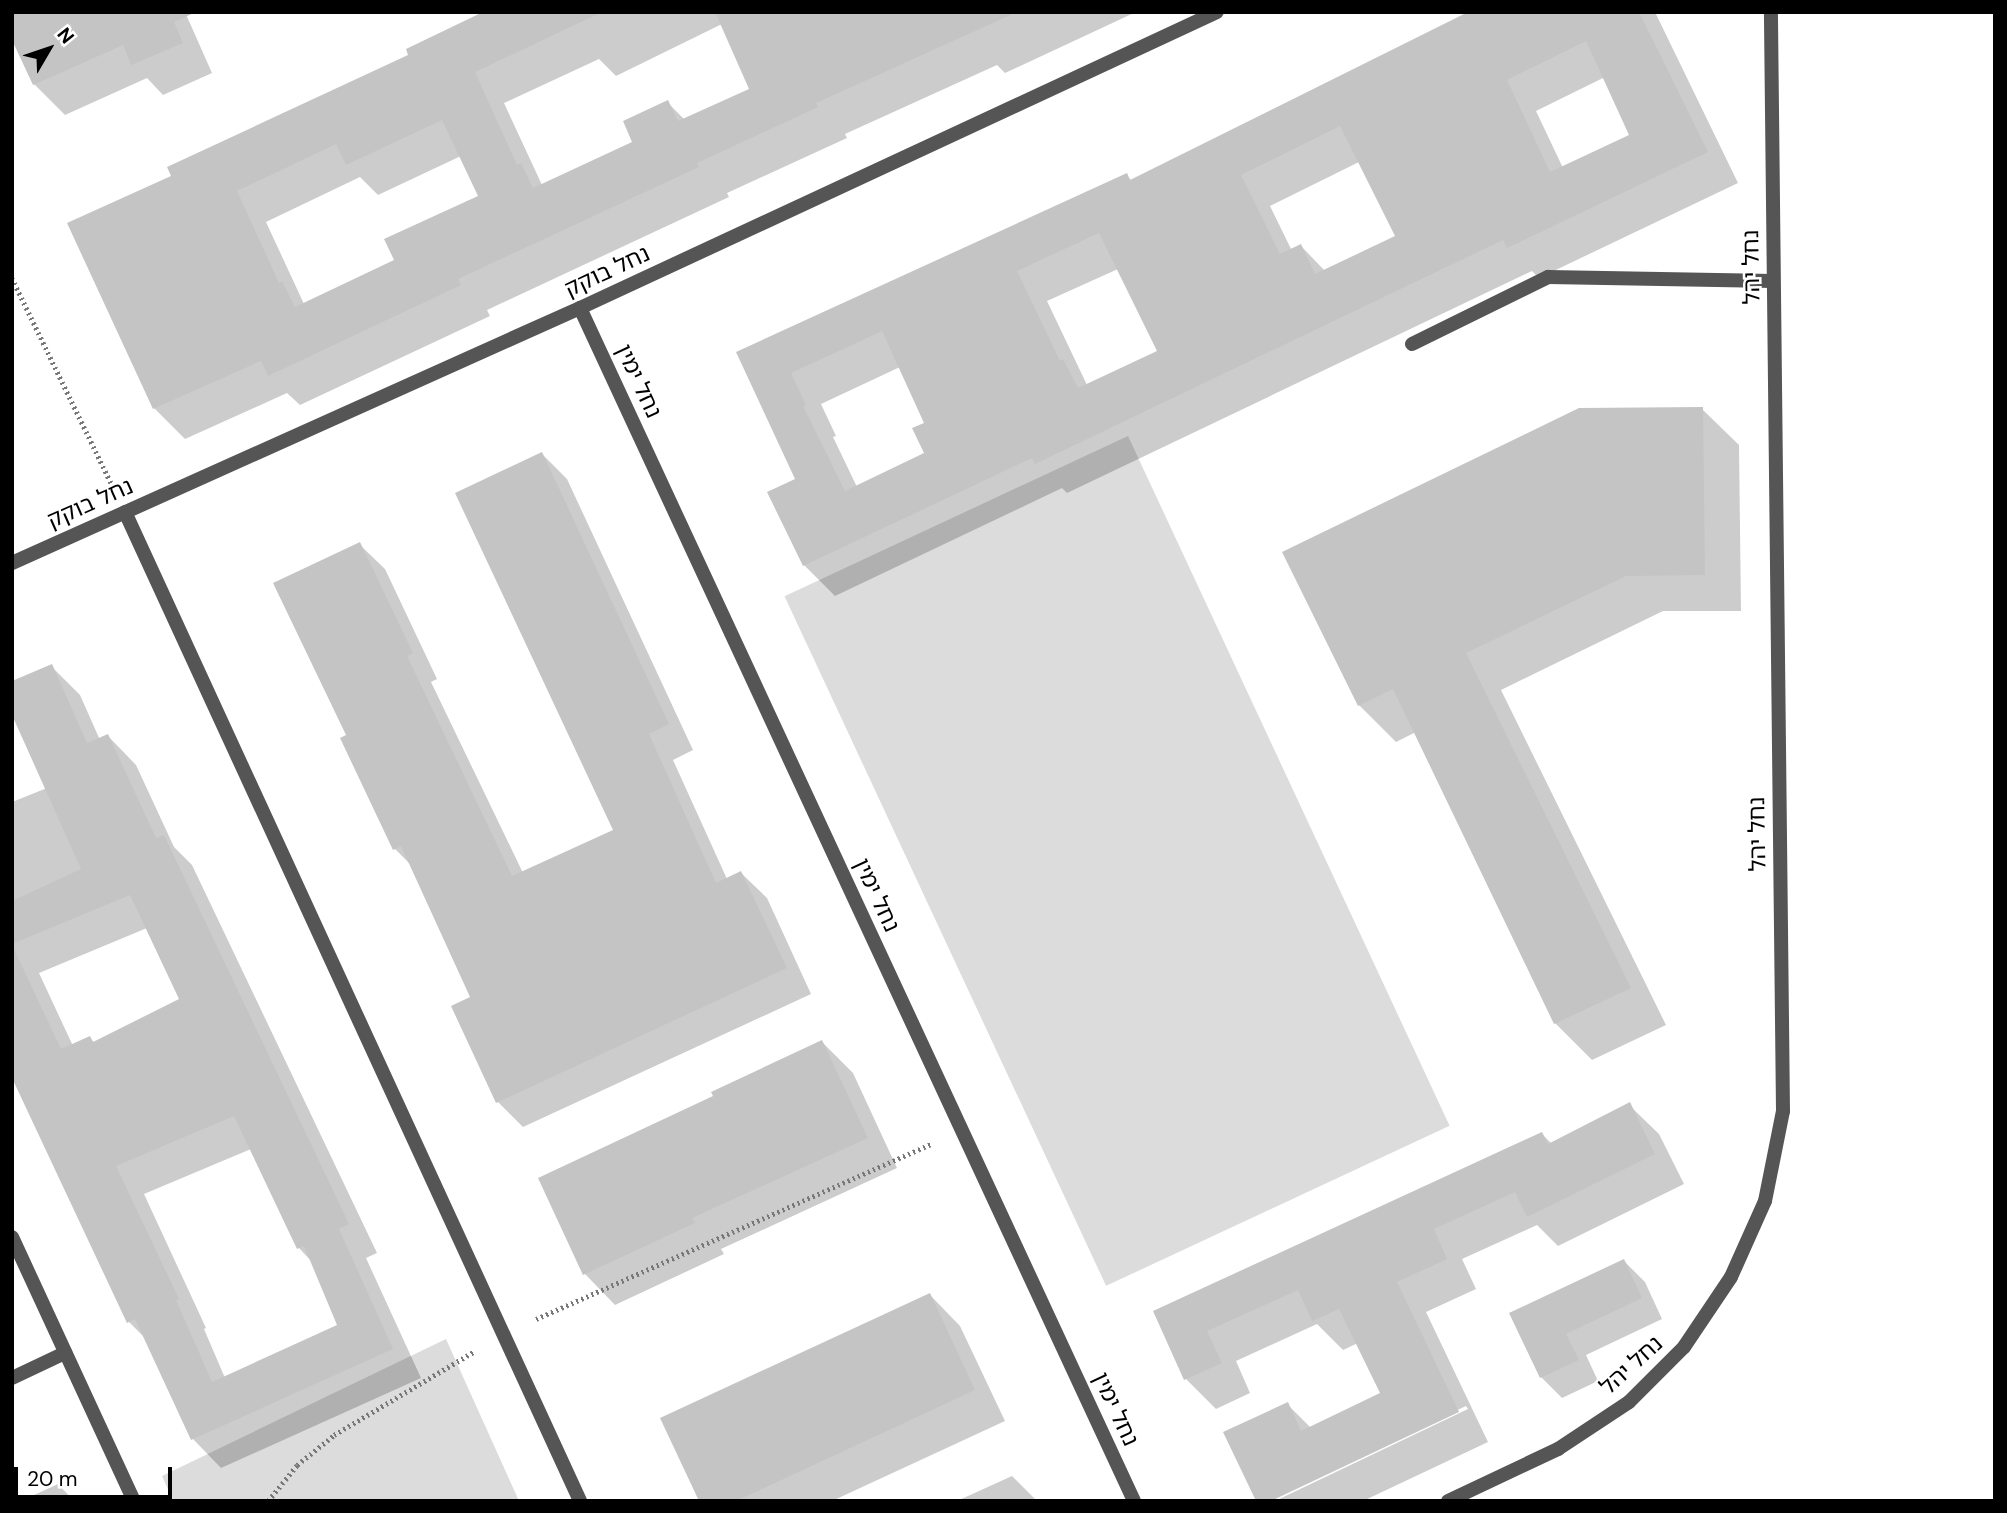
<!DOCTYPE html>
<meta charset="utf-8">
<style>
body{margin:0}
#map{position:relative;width:2007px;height:1513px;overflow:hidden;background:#fff;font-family:"DM Sans","Noto Sans Hebrew",sans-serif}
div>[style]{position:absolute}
.green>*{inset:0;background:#dcdcdc;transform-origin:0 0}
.shadow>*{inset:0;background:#0003}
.building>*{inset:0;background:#c4c4c4}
.path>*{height:4.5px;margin-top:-2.25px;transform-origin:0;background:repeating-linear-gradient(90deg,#777 0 2px,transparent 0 5.5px)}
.lane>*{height:14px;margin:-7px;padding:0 7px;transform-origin:7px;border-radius:7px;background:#555}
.street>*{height:14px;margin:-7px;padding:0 7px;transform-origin:7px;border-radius:7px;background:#555}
span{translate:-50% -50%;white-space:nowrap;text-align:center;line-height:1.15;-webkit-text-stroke:5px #fff;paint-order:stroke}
.street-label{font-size:23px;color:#000}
.frame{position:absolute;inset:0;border:14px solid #000;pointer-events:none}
.north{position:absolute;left:14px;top:14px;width:70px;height:70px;-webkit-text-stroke:5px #fff;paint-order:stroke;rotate:51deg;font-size:19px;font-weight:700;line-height:28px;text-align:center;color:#000}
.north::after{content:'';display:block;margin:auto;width:24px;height:32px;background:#000;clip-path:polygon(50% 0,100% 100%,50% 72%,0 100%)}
.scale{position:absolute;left:14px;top:1467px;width:158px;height:32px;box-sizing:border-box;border:4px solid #000;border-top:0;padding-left:9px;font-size:21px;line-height:24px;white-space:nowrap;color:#000;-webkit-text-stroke:5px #fff;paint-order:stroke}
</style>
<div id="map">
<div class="green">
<i style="left:1128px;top:436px;width:761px;height:379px;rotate:65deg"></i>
<i style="clip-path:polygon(446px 1339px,519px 1501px,173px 1501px,162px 1476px)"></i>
</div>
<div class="shadow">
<i style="clip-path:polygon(185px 12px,212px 73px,163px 95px,147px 78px,65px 115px,34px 84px)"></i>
<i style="clip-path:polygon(evenodd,487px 12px,1136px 12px,1005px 73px,997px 65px,845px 134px,847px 138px,727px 193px,729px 197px,487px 310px,490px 316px,300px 405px,287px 393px,185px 439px,154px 408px,174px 177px,411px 55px,487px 12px,722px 24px,752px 89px,685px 120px,667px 102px,635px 143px,542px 185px,504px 103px,599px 59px,616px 76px,722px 24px,487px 12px,461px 156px,480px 196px,396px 261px,304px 304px,266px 222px,360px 177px,378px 195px,461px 156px)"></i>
<i style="clip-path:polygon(evenodd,1472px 12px,1655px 12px,1738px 183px,1539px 278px,1532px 271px,1067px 493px,1062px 488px,835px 596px,804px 565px,797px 480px,739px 353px,1126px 175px,1132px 181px,1472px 12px,1605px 77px,1631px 136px,1563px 168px,1536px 111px,1605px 77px,1472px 12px,1359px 162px,1396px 237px,1325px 271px,1301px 246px,1292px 251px,1270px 206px,1359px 162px,1472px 12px,1118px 269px,1159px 351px,1087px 385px,1047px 301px,1118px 269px,1472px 12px,900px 367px,926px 424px,927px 453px,857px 487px,833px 437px,836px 436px,821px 404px,900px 367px)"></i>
<i style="clip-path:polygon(1702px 409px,1739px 445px,1741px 611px,1663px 611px,1501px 690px,1666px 1025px,1592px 1060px,1555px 1023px,1416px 732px,1396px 742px,1359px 705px)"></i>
<i style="clip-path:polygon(542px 454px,567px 479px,693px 750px,673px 760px,727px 879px,741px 873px,767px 898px,811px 994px,523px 1127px,498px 1102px,472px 998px,412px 866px,395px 849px,349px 736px,359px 544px,385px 569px,437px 679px,431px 682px,523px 873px,616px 831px)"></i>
<i style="clip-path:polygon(evenodd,51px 666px,80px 695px,100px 740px,108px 736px,136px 765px,174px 847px,192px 865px,377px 1253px,366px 1258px,421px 1378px,221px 1468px,193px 1439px,147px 1340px,129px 1322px,12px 1073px,12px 802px,47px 788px,51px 666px,147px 928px,182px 1000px,95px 1043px,89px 1038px,73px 1046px,39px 973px,147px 928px,51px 666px,251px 1149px,299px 1248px,312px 1262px,340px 1326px,225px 1378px,204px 1329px,206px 1328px,144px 1194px,251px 1149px)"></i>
<i style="clip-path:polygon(822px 1042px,853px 1073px,897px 1168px,721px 1249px,724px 1254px,615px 1305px,585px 1274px,716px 1097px)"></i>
<i style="clip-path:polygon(1629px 1105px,1659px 1134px,1684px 1184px,1558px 1246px,1537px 1225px,1462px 1259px,1476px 1289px,1426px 1312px,1488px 1442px,1363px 1501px,1275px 1501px,1468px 1409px,1466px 1406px,1270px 1499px,1287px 1404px,1311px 1428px,1383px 1394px,1358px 1343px,1343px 1350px,1317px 1324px,1236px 1361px,1250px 1393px,1216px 1409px,1186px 1379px,1155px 1312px,1542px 1134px,1552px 1144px)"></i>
<i style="clip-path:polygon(1624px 1261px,1645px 1282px,1662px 1319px,1586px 1355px,1598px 1381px,1562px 1398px,1541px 1377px,1511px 1314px)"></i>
<i style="clip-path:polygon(930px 1295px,960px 1326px,1005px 1421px,832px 1501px,701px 1501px)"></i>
<i style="clip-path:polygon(1012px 1476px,1037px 1501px,957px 1501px)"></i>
<i style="clip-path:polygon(58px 1484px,74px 1501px,21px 1501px)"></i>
</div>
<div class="building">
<i style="clip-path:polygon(12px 12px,196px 12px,174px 22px,183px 43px,131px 65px,123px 45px,33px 85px,12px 40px)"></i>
<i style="clip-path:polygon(evenodd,483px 12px,602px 12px,475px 72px,517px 165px,521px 163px,533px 188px,632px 142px,623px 121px,668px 100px,678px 121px,749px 89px,715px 12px,1017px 12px,816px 103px,818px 107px,697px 163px,699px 167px,458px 279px,461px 285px,268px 376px,261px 361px,153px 409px,67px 223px,171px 176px,167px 167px,408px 55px,406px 49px,483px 12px,442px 120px,478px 196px,384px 239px,394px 260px,295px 307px,282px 281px,279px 283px,237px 191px,336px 144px,346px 165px,442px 120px)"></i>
<i style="clip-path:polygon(evenodd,1468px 12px,1643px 12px,1640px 14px,1708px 152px,1507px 248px,1503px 240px,1035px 464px,1032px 458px,803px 566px,767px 492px,795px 479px,736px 352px,1127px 173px,1130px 180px,1468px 12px,1586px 41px,1629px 135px,1550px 172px,1507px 80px,1586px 41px,1468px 12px,1340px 126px,1395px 236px,1315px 274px,1301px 244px,1280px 254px,1241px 175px,1340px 126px,1468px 12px,1099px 233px,1157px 351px,1078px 388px,1063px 359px,1060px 361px,1017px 271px,1099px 233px,1468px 12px,882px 331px,924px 423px,912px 428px,924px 453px,845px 491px,803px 406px,806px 405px,791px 373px,882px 331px)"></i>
<i style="clip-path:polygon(1703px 407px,1705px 575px,1626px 576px,1466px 653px,1631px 988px,1554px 1024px,1393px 689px,1358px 706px,1282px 552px,1579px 408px)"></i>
<i style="clip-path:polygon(542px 452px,669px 724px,649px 734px,716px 883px,741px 871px,787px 968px,496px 1103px,451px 1006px,470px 997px,401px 846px,393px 850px,340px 738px,346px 735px,273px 583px,360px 542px,413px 653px,407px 656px,512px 876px,613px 830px,455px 493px)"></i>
<i style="clip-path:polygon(evenodd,52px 664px,87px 743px,108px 734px,156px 838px,164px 835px,349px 1224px,339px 1229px,393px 1349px,191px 1440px,135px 1319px,127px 1323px,12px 1078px,12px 945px,61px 1049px,90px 1036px,93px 1042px,179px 999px,130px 895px,12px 944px,12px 901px,81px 869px,12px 715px,12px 681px,52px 664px,234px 1116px,297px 1249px,304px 1246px,337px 1325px,212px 1382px,176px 1300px,179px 1299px,116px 1166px,234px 1116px)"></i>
<i style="clip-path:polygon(822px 1040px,868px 1138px,692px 1218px,695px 1223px,583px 1275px,538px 1178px,713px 1096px,711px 1092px)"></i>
<i style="clip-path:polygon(1630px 1102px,1655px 1154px,1527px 1217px,1515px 1192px,1434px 1229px,1447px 1259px,1397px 1282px,1459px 1412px,1271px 1501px,1256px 1501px,1223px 1432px,1288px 1402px,1301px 1431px,1380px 1393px,1339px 1309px,1312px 1321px,1298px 1290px,1207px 1331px,1222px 1363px,1184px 1380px,1153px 1311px,1542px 1132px,1548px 1144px)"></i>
<i style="clip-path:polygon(1624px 1259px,1642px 1298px,1566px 1334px,1579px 1360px,1540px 1378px,1509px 1313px)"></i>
<i style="clip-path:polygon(930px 1293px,975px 1390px,736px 1501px,699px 1501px,660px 1418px)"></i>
</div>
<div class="path">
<i style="left:12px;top:278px;width:228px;rotate:64.2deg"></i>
<i style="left:536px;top:1319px;width:432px;rotate:-23.9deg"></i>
<i style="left:268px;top:1501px;width:46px;rotate:-51.1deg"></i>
<i style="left:297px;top:1465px;width:48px;rotate:-39deg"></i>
<i style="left:334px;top:1435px;width:164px;rotate:-30.8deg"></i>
</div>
<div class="lane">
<i style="left:1412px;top:344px;width:152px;rotate:-26.2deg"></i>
<i style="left:1548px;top:277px;width:225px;rotate:1deg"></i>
<i style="left:12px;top:1237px;width:291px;rotate:65.2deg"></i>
<i style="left:12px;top:1378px;width:59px;rotate:-25.3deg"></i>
</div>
<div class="street">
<i style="left:580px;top:308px;width:1315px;rotate:65.09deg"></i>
<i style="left:125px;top:512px;width:1089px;rotate:65.29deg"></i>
<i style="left:12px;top:563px;width:623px;rotate:-24.18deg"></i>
<i style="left:580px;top:308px;width:702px;rotate:-24.92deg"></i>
<i style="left:1448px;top:1501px;width:122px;rotate:-25.3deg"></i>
<i style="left:1558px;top:1449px;width:85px;rotate:-33.5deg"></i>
<i style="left:1629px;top:1402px;width:78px;rotate:-45deg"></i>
<i style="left:1684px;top:1347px;width:84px;rotate:-56.1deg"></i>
<i style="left:1731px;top:1277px;width:83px;rotate:-65.9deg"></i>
<i style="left:1765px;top:1201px;width:92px;rotate:-78.7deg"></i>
<i style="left:1783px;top:1111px;width:1099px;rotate:-90.63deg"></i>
</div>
<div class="street-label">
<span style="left:1751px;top:267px;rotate:-91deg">נחל יהל</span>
<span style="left:607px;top:271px;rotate:-25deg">נחל בוקק</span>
<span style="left:639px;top:381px;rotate:65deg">נחל ימין</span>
<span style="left:90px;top:503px;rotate:-24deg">נחל בוקק</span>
<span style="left:1757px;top:834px;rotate:-91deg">נחל יהל</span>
<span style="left:877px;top:895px;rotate:65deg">נחל ימין</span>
<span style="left:1631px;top:1365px;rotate:-42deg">נחל יהל</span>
<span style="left:1116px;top:1409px;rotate:65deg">נחל ימין</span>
</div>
<div class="frame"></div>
<div class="north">N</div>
<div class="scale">20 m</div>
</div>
